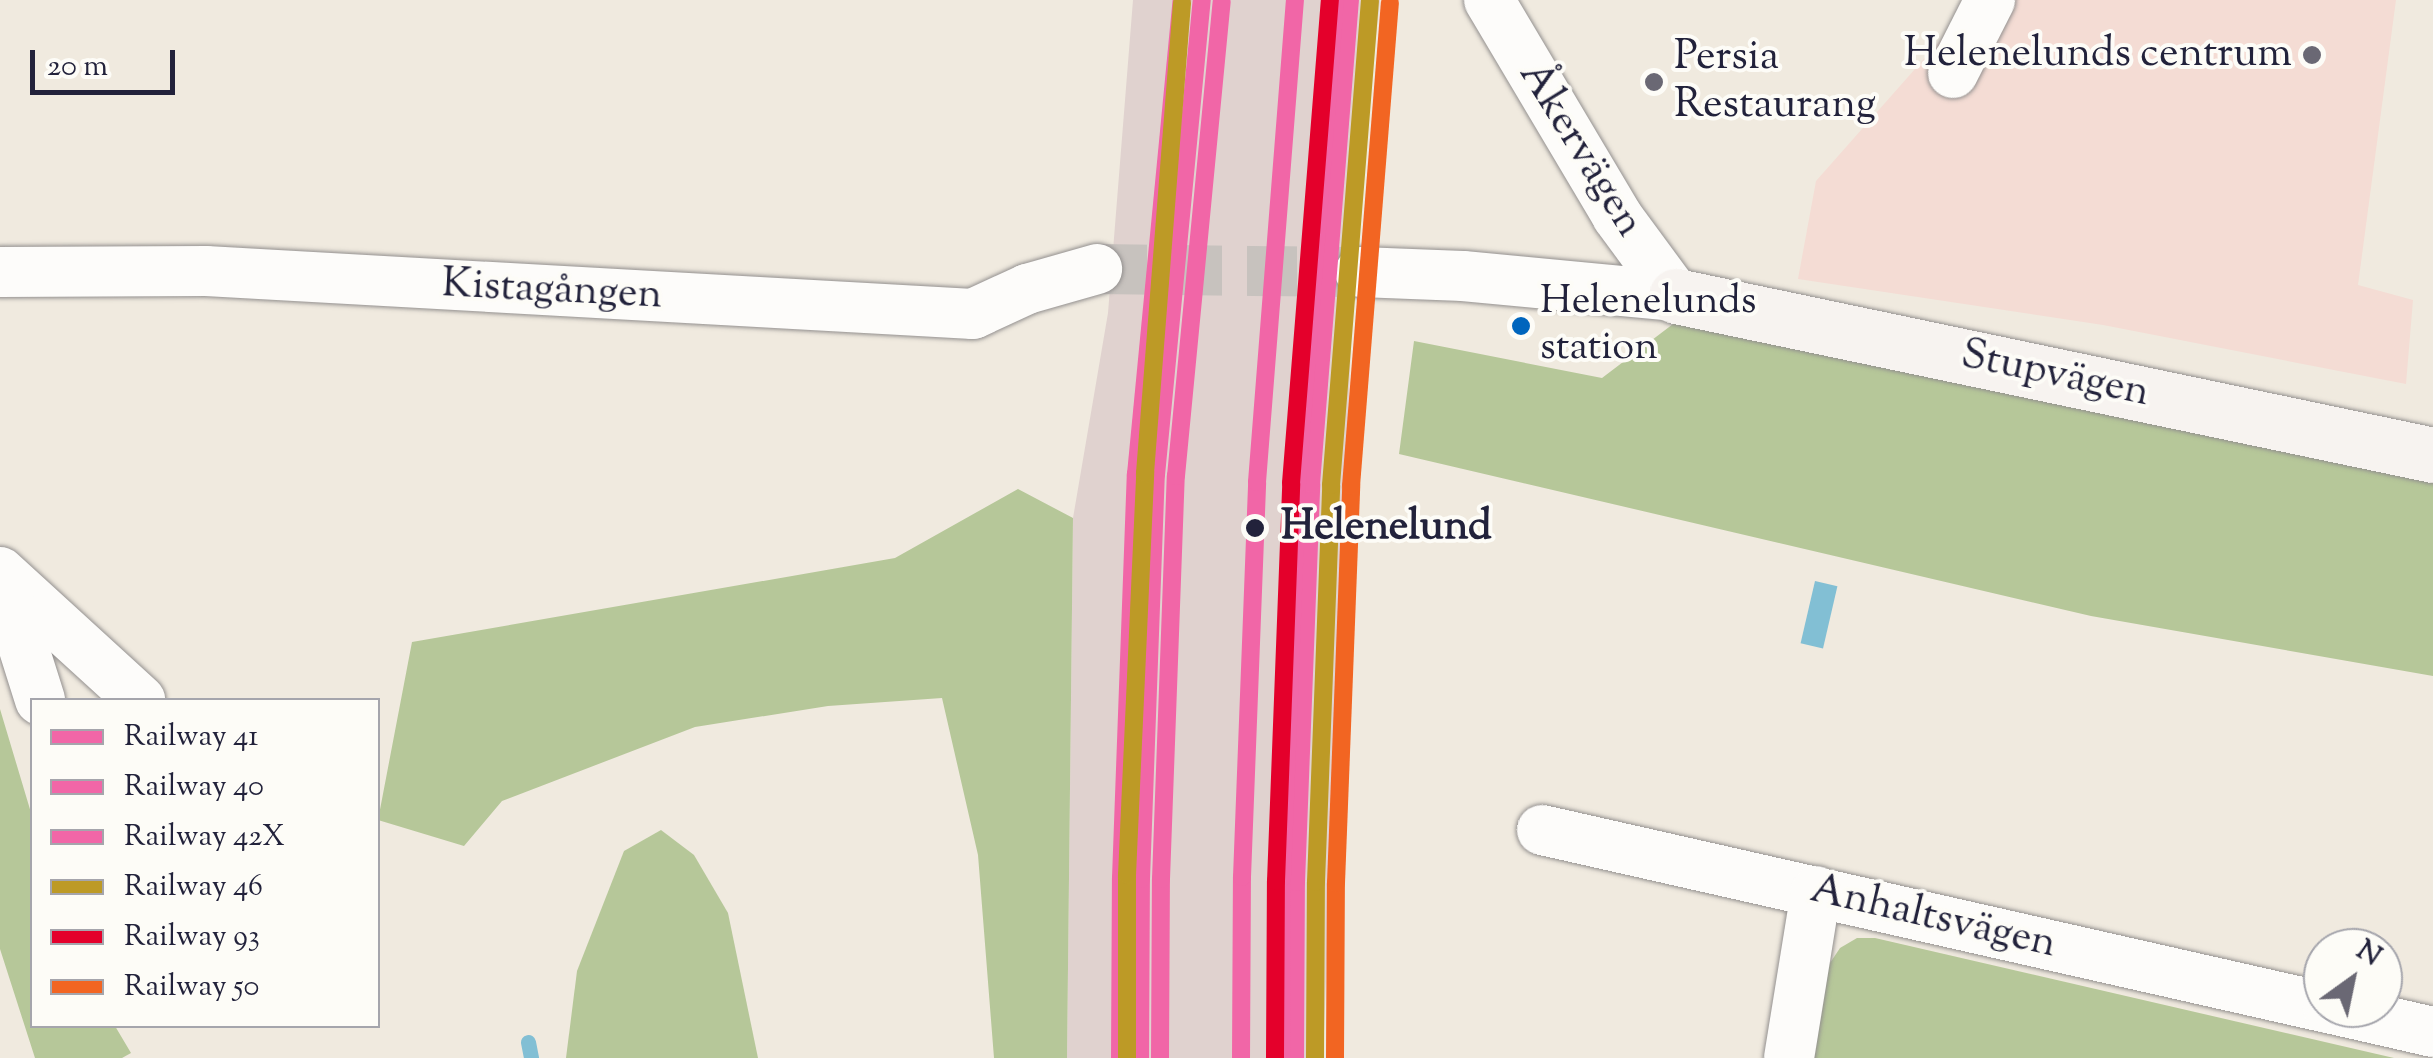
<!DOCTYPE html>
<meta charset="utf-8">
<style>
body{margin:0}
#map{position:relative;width:2433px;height:1058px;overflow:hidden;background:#f0eadf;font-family:"Sorts Mill Goudy",serif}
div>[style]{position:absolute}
.built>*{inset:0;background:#f4dcd4}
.industrial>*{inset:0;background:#e0d2cf}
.forest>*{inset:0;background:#b6c799}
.water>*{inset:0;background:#82bfd4;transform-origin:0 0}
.stream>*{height:15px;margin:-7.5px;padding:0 7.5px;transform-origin:7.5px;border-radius:7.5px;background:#82bfd4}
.street-tunnel>*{height:50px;margin-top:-25px;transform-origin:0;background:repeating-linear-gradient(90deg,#c7c2be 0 50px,transparent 0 75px)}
.roads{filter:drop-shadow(0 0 2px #93908f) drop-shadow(0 0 2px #93908f)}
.street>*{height:50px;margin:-25px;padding:0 25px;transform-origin:25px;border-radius:25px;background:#fdfcfa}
.secondary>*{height:55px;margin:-27.5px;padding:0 27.5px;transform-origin:27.5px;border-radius:27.5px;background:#f7f3f0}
.rail-1>*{height:18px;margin:-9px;padding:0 9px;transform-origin:9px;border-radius:9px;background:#f166a7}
.rail-2>*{height:18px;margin:-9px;padding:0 9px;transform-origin:9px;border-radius:9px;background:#f166a7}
.rail-3>*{height:18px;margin:-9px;padding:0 9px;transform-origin:9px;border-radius:9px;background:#f166a7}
.rail-4>*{height:18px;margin:-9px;padding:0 9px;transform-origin:9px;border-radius:9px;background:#bd9a26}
.rail-5>*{height:18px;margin:-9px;padding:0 9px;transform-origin:9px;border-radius:9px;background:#e4002b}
.rail-6>*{height:18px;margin:-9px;padding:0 9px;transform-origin:9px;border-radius:9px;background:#f26522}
.dots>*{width:28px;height:28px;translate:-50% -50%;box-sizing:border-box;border:5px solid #fdfcf7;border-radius:50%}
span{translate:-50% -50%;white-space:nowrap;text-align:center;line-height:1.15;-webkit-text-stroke:8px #fdfcf7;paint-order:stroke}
.bus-label{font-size:40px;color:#22223b}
.left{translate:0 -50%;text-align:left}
.poi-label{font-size:42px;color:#22223b}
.right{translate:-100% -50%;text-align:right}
.street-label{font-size:42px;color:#22223b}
.stop-label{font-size:42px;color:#22223b;font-weight:700}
.legend{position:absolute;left:30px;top:698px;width:350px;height:330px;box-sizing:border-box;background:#fdfcf7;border:2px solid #a5a5ac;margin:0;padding:12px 18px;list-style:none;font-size:30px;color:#22223b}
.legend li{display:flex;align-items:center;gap:20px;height:50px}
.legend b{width:50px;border:2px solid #a5a5ac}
.north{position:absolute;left:2303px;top:928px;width:100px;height:100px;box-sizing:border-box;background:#fdfcf7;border:2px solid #a5a5ac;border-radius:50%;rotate:33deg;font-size:28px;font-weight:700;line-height:40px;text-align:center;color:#22223b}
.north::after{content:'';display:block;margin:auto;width:35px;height:45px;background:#6a6874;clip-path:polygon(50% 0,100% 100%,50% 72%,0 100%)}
.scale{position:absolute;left:30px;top:50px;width:145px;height:45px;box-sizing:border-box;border:5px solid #22223b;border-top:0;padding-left:12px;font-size:30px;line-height:35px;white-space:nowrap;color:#22223b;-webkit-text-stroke:8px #fdfcf7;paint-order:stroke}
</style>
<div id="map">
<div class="built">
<i style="clip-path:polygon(1976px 0,2396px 0,2358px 285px,2413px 300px,2406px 384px,2103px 325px,1798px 279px,1816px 181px)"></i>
</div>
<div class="industrial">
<i style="clip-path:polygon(1133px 0,1380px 0,1356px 215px,1323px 1058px,1067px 1058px,1073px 518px,1108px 313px)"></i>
</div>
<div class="forest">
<i style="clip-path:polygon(1677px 321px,2433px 478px,2433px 676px,2091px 616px,1399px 454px,1414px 341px,1602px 378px)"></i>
<i style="clip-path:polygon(1018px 489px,1073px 518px,1067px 1058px,994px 1058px,978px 855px,942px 698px,828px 706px,695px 727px,502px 801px,464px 846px,378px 820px,412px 642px,895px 558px)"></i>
<i style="clip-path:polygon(0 709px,32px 816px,32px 1026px,115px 1026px,131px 1053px,122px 1058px,35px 1058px,0 949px)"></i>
<i style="clip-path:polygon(661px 830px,694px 855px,728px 913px,758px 1058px,566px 1058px,577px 971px,624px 851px)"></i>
<i style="clip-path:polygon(1857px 938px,1875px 938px,2394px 1058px,1808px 1058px,1820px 978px,1840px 948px)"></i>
</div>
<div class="water">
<i style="left:1815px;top:581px;width:23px;height:64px;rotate:13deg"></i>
</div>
<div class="stream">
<i style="left:528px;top:1042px;width:16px;rotate:79deg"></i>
</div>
<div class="street-tunnel">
<i style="left:1097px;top:269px;width:263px;rotate:0.7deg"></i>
</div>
<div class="roads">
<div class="street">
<i style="left:1489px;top:0;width:251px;rotate:59.3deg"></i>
<i style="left:1617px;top:216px;width:99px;rotate:53.6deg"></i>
<i style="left:1953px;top:73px;width:82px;rotate:-63.1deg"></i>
<i style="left:0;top:272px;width:206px;rotate:-0.3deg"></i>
<i style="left:206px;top:271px;width:768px;rotate:3.21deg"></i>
<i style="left:973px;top:314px;width:60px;rotate:-24.8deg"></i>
<i style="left:1027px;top:289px;width:73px;rotate:-15.9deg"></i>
<i style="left:1360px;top:272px;width:103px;rotate:2.2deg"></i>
<i style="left:1463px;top:276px;width:214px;rotate:5.4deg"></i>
<i style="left:0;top:572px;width:190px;rotate:42.4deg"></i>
<i style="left:1px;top:576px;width:130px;rotate:72.5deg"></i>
<i style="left:1542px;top:830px;width:801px;rotate:12.77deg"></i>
<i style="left:2328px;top:1008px;width:108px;rotate:12.9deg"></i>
<i style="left:1789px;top:1058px;width:169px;rotate:-80.8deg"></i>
</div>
<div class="secondary">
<i style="left:1676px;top:296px;width:774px;rotate:11.86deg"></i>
</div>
</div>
<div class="rail-1">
<i style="left:1140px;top:1058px;width:179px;rotate:-89.7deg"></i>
<i style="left:1141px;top:879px;width:404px;rotate:-87.9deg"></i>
<i style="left:1156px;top:475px;width:477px;rotate:-84.5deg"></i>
<i style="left:1295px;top:1058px;width:176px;rotate:-89.7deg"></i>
<i style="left:1296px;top:882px;width:398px;rotate:-87.8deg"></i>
<i style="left:1311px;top:484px;width:486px;rotate:-85.4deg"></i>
</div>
<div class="rail-2">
<i style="left:1160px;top:1058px;width:179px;rotate:-89.7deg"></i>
<i style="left:1161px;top:879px;width:403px;rotate:-87.9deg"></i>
<i style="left:1176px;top:476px;width:476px;rotate:-84.5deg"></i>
<i style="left:1281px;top:1058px;width:180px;rotate:-89.7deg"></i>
<i style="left:1282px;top:878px;width:394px;rotate:-87.8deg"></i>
<i style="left:1297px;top:484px;width:483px;rotate:-85.5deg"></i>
</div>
<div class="rail-3">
<i style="left:1120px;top:1058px;width:180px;rotate:-89.7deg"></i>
<i style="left:1121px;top:878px;width:404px;rotate:-87.9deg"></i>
<i style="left:1136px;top:474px;width:476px;rotate:-84.5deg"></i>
<i style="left:1241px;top:1058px;width:181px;rotate:-89.7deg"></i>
<i style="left:1242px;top:877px;width:395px;rotate:-87.8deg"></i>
<i style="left:1257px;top:482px;width:483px;rotate:-85.5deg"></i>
</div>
<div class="rail-4">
<i style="left:1127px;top:1058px;width:183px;rotate:-90deg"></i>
<i style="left:1127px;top:875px;width:402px;rotate:-87.4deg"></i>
<i style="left:1145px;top:473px;width:472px;rotate:-85.5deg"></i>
<i style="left:1315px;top:1058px;width:176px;rotate:-89.7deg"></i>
<i style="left:1316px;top:882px;width:397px;rotate:-87.8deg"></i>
<i style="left:1331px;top:485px;width:485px;rotate:-85.4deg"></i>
</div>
<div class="rail-5">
<i style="left:1275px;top:1058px;width:177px;rotate:-89.7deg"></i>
<i style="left:1276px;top:881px;width:398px;rotate:-87.8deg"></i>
<i style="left:1291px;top:483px;width:485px;rotate:-85.4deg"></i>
</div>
<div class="rail-6">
<i style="left:1335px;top:1058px;width:175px;rotate:-89.7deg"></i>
<i style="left:1336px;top:883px;width:397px;rotate:-87.8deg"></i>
<i style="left:1351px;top:486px;width:485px;rotate:-85.4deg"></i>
</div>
<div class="dots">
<i style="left:2312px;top:55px;background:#6a6874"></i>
<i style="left:1654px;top:82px;background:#6a6874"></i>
<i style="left:1521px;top:326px;background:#0065bd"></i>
<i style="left:1255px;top:528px;background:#22223b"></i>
</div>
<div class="bus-label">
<span class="left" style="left:1540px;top:326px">Helenelunds<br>station</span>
</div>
<div class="poi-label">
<span class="right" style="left:2292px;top:55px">Helenelunds centrum</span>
<span class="left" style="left:1674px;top:82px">Persia<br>Restaurang</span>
</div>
<div class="street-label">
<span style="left:1580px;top:150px;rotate:58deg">Åkervägen</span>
<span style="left:552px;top:291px;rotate:3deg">Kistagången</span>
<span style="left:2055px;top:375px;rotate:12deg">Stupvägen</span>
<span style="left:1933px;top:918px;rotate:13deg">Anhaltsvägen</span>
</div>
<div class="stop-label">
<span class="left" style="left:1281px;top:528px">Helenelund</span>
</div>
<ul class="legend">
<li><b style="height:12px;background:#f166a7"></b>Railway 41</li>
<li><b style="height:12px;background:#f166a7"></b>Railway 40</li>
<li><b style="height:12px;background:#f166a7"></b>Railway 42X</li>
<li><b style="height:12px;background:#bd9a26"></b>Railway 46</li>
<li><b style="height:12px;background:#e4002b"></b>Railway 93</li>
<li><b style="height:12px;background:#f26522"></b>Railway 50</li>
</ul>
<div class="north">N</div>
<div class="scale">20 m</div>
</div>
